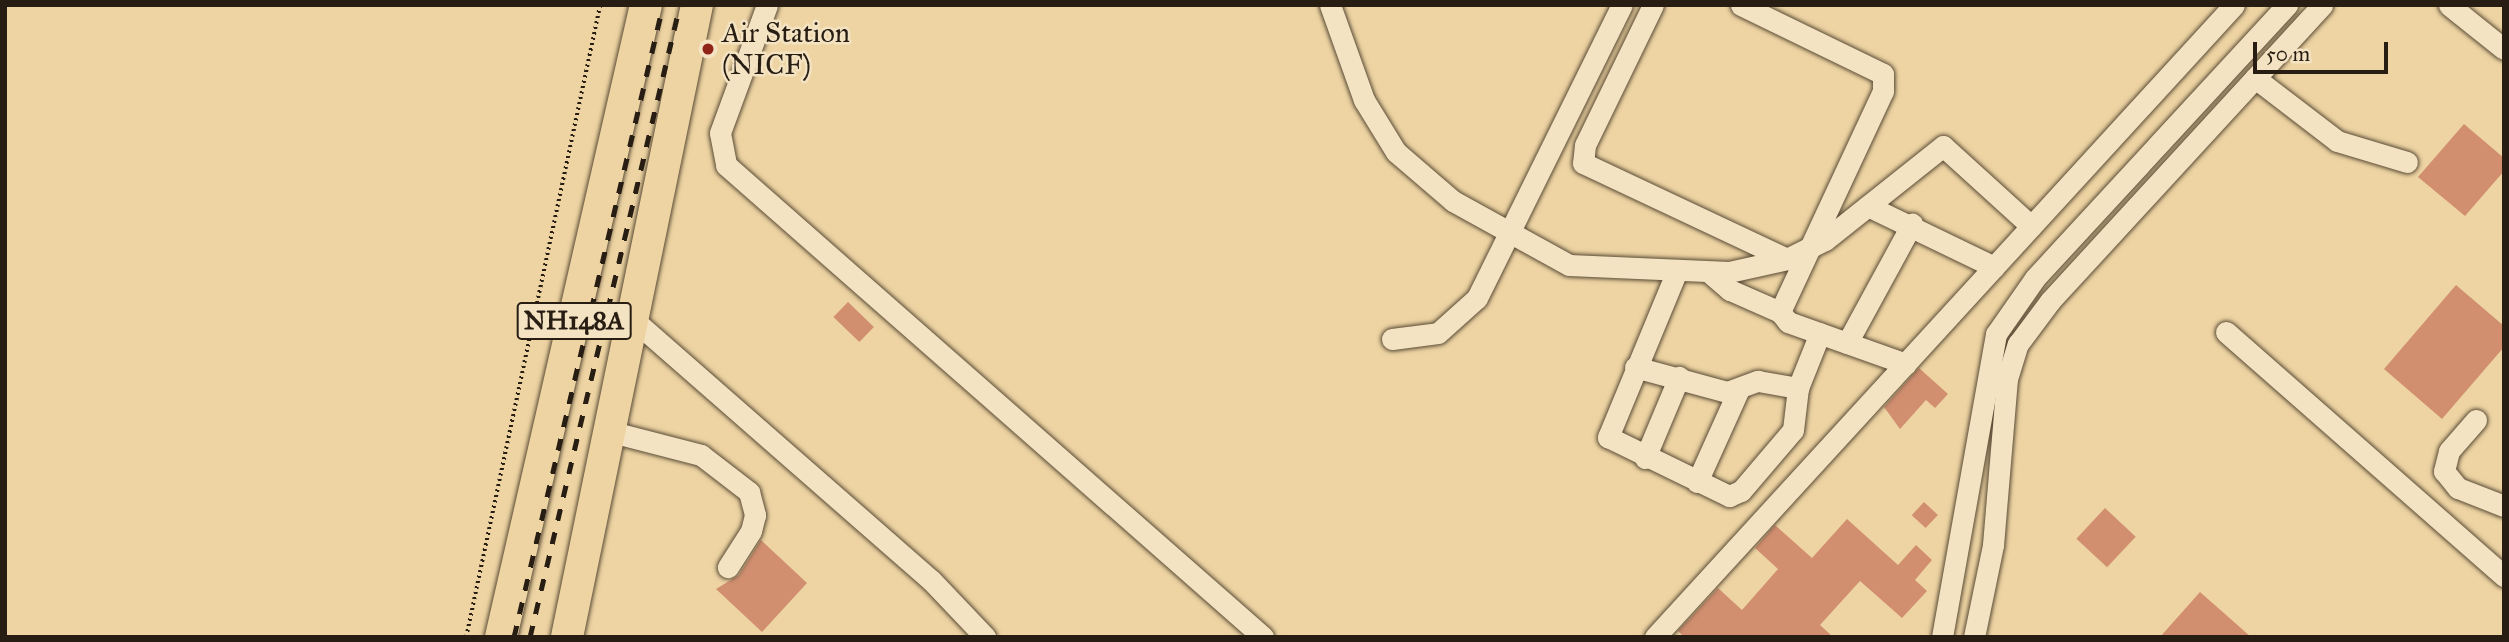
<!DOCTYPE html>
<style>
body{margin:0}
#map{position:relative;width:2509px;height:642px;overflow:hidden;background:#eed4a3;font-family:"IM FELL Great Primer",serif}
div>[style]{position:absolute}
.building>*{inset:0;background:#d18f70;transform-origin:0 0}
.path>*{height:3.5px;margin-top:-1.75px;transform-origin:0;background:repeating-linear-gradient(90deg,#271d12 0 2px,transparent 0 5.5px)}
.roads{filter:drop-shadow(0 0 2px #594b36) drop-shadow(0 0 2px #594b36)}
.minor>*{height:21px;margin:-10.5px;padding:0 10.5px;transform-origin:10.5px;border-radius:10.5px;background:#f4e3c3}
.highway>*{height:32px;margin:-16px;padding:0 16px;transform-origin:16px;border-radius:16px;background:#eed4a3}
.rail>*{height:5px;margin-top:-2.5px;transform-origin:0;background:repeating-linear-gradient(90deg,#271d12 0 12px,transparent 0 24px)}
.dots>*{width:19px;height:19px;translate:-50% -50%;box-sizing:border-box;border:4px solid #f4e3c3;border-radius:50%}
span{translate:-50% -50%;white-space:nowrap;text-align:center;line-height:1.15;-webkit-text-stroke:5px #f4e3c3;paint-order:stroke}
.shield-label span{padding:2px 5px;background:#f4e3c3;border:2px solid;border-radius:5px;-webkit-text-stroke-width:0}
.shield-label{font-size:26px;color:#271d12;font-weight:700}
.poi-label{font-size:28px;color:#271d12}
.left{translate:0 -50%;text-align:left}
.frame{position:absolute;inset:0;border:7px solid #271d12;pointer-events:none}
.scale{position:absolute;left:2253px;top:42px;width:135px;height:32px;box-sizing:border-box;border:4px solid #271d12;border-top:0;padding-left:9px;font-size:21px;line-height:24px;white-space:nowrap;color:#271d12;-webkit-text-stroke:5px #f4e3c3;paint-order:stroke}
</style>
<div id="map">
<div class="building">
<i style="clip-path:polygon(2464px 124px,2504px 158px,2504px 171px,2465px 216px,2418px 177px)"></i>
<i style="clip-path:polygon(2456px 285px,2504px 326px,2504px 347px,2442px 419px,2384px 369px)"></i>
<i style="left:848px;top:302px;width:36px;height:21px;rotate:44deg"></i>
<i style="clip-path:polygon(1919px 368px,1948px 394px,1935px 408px,1926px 400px,1900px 429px,1884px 407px)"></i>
<i style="left:1924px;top:502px;width:19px;height:18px;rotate:43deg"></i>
<i style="left:2105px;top:508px;width:42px;height:42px;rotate:43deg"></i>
<i style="clip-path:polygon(1847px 519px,1898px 565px,1916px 545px,1932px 560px,1915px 580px,1927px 591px,1902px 618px,1860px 581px,1820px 625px,1833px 637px,1684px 637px,1678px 631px,1718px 588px,1742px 610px,1778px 569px,1755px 548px,1775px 525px,1812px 558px)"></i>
<i style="clip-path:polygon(761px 540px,807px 583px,762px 632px,716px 589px,739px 575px)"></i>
<i style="clip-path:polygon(2200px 592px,2251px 637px,2160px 637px)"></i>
</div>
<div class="path">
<i style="left:466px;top:637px;width:646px;rotate:-78.03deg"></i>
</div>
<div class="roads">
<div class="minor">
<i style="left:767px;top:5px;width:136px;rotate:110.2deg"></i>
<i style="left:720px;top:133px;width:33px;rotate:79deg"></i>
<i style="left:726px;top:165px;width:715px;rotate:41.31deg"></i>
<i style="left:1330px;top:5px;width:101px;rotate:70.3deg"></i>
<i style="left:1364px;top:100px;width:61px;rotate:58.4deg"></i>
<i style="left:1396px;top:152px;width:75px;rotate:40.7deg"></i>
<i style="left:1453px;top:201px;width:132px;rotate:28.9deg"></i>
<i style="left:1569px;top:265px;width:160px;rotate:2.5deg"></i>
<i style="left:1729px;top:272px;width:59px;rotate:-12.6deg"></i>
<i style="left:1787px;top:259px;width:42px;rotate:-26.6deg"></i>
<i style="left:1825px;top:240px;width:151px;rotate:-38.5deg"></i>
<i style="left:1943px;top:146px;width:119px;rotate:42.3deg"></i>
<i style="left:1653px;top:5px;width:156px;rotate:115.9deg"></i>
<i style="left:1585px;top:145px;width:18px;rotate:96deg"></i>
<i style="left:1583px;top:163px;width:225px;rotate:25.2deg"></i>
<i style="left:1741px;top:5px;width:158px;rotate:25.9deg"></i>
<i style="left:1883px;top:74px;width:17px;rotate:90deg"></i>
<i style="left:1883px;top:91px;width:244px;rotate:115deg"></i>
<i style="left:1780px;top:312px;width:13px;rotate:51deg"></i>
<i style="left:1788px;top:322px;width:125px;rotate:19.6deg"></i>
<i style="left:2449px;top:5px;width:70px;rotate:38.7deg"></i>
<i style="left:2255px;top:78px;width:103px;rotate:37.5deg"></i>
<i style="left:2337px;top:141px;width:73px;rotate:16.7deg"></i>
<i style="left:1868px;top:206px;width:140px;rotate:25.8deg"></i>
<i style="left:1709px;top:272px;width:28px;rotate:41deg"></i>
<i style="left:1730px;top:290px;width:55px;rotate:23.7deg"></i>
<i style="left:1676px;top:273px;width:178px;rotate:112.5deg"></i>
<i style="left:1608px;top:437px;width:135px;rotate:26deg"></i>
<i style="left:1729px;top:496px;width:13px;rotate:-23deg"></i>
<i style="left:1741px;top:491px;width:80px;rotate:-49.6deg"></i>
<i style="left:1793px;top:430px;width:42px;rotate:-83.2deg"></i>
<i style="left:1798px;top:388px;width:59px;rotate:-68.2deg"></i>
<i style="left:636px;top:322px;width:392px;rotate:41.2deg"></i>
<i style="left:931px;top:580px;width:79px;rotate:46.5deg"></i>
<i style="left:2226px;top:332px;width:370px;rotate:41.3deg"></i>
<i style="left:1392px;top:339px;width:46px;rotate:-7.4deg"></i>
<i style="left:1438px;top:333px;width:52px;rotate:-41.9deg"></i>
<i style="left:1477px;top:298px;width:327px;rotate:-63.7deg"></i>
<i style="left:1847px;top:343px;width:136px;rotate:-61.4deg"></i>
<i style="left:1635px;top:367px;width:95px;rotate:15.2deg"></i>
<i style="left:1727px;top:392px;width:33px;rotate:-20deg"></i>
<i style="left:1758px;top:381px;width:41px;rotate:9.9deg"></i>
<i style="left:2476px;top:420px;width:41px;rotate:131.1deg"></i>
<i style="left:2449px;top:451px;width:21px;rotate:104deg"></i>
<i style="left:2444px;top:471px;width:22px;rotate:51deg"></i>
<i style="left:2458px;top:488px;width:49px;rotate:21.4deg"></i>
<i style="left:612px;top:432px;width:92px;rotate:14.5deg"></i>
<i style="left:701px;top:455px;width:61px;rotate:37.6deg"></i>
<i style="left:749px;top:492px;width:24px;rotate:75deg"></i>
<i style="left:755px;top:515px;width:16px;rotate:104deg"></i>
<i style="left:751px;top:531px;width:43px;rotate:122.6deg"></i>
<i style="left:1645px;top:458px;width:88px;rotate:-67.2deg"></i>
<i style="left:1697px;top:482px;width:100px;rotate:-65.7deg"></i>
<i style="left:1655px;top:637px;width:857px;rotate:-47.51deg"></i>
<i style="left:1942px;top:637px;width:308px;rotate:-79.9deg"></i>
<i style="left:1996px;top:334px;width:68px;rotate:-55.1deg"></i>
<i style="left:2035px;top:278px;width:372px;rotate:-47.3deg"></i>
<i style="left:1974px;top:637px;width:94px;rotate:-78.3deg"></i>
<i style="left:1993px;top:545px;width:167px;rotate:-85.2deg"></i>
<i style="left:2007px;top:379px;width:37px;rotate:-73deg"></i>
<i style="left:2018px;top:344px;width:54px;rotate:-53.3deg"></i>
<i style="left:2050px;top:301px;width:402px;rotate:-47.4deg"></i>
</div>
<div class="highway">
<i style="left:501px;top:637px;width:648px;rotate:-77.08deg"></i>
<i style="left:567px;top:637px;width:645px;rotate:-78.38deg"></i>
</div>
</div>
<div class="rail">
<i style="left:514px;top:637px;width:649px;rotate:-76.73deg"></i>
<i style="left:530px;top:637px;width:650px;rotate:-76.65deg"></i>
</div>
<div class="dots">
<i style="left:708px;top:49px;background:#8f2418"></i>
</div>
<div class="shield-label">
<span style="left:574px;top:321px">NH148A</span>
</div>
<div class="poi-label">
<span class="left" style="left:722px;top:49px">Air Station<br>(NICF)</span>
</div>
<div class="frame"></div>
<div class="scale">50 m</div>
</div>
